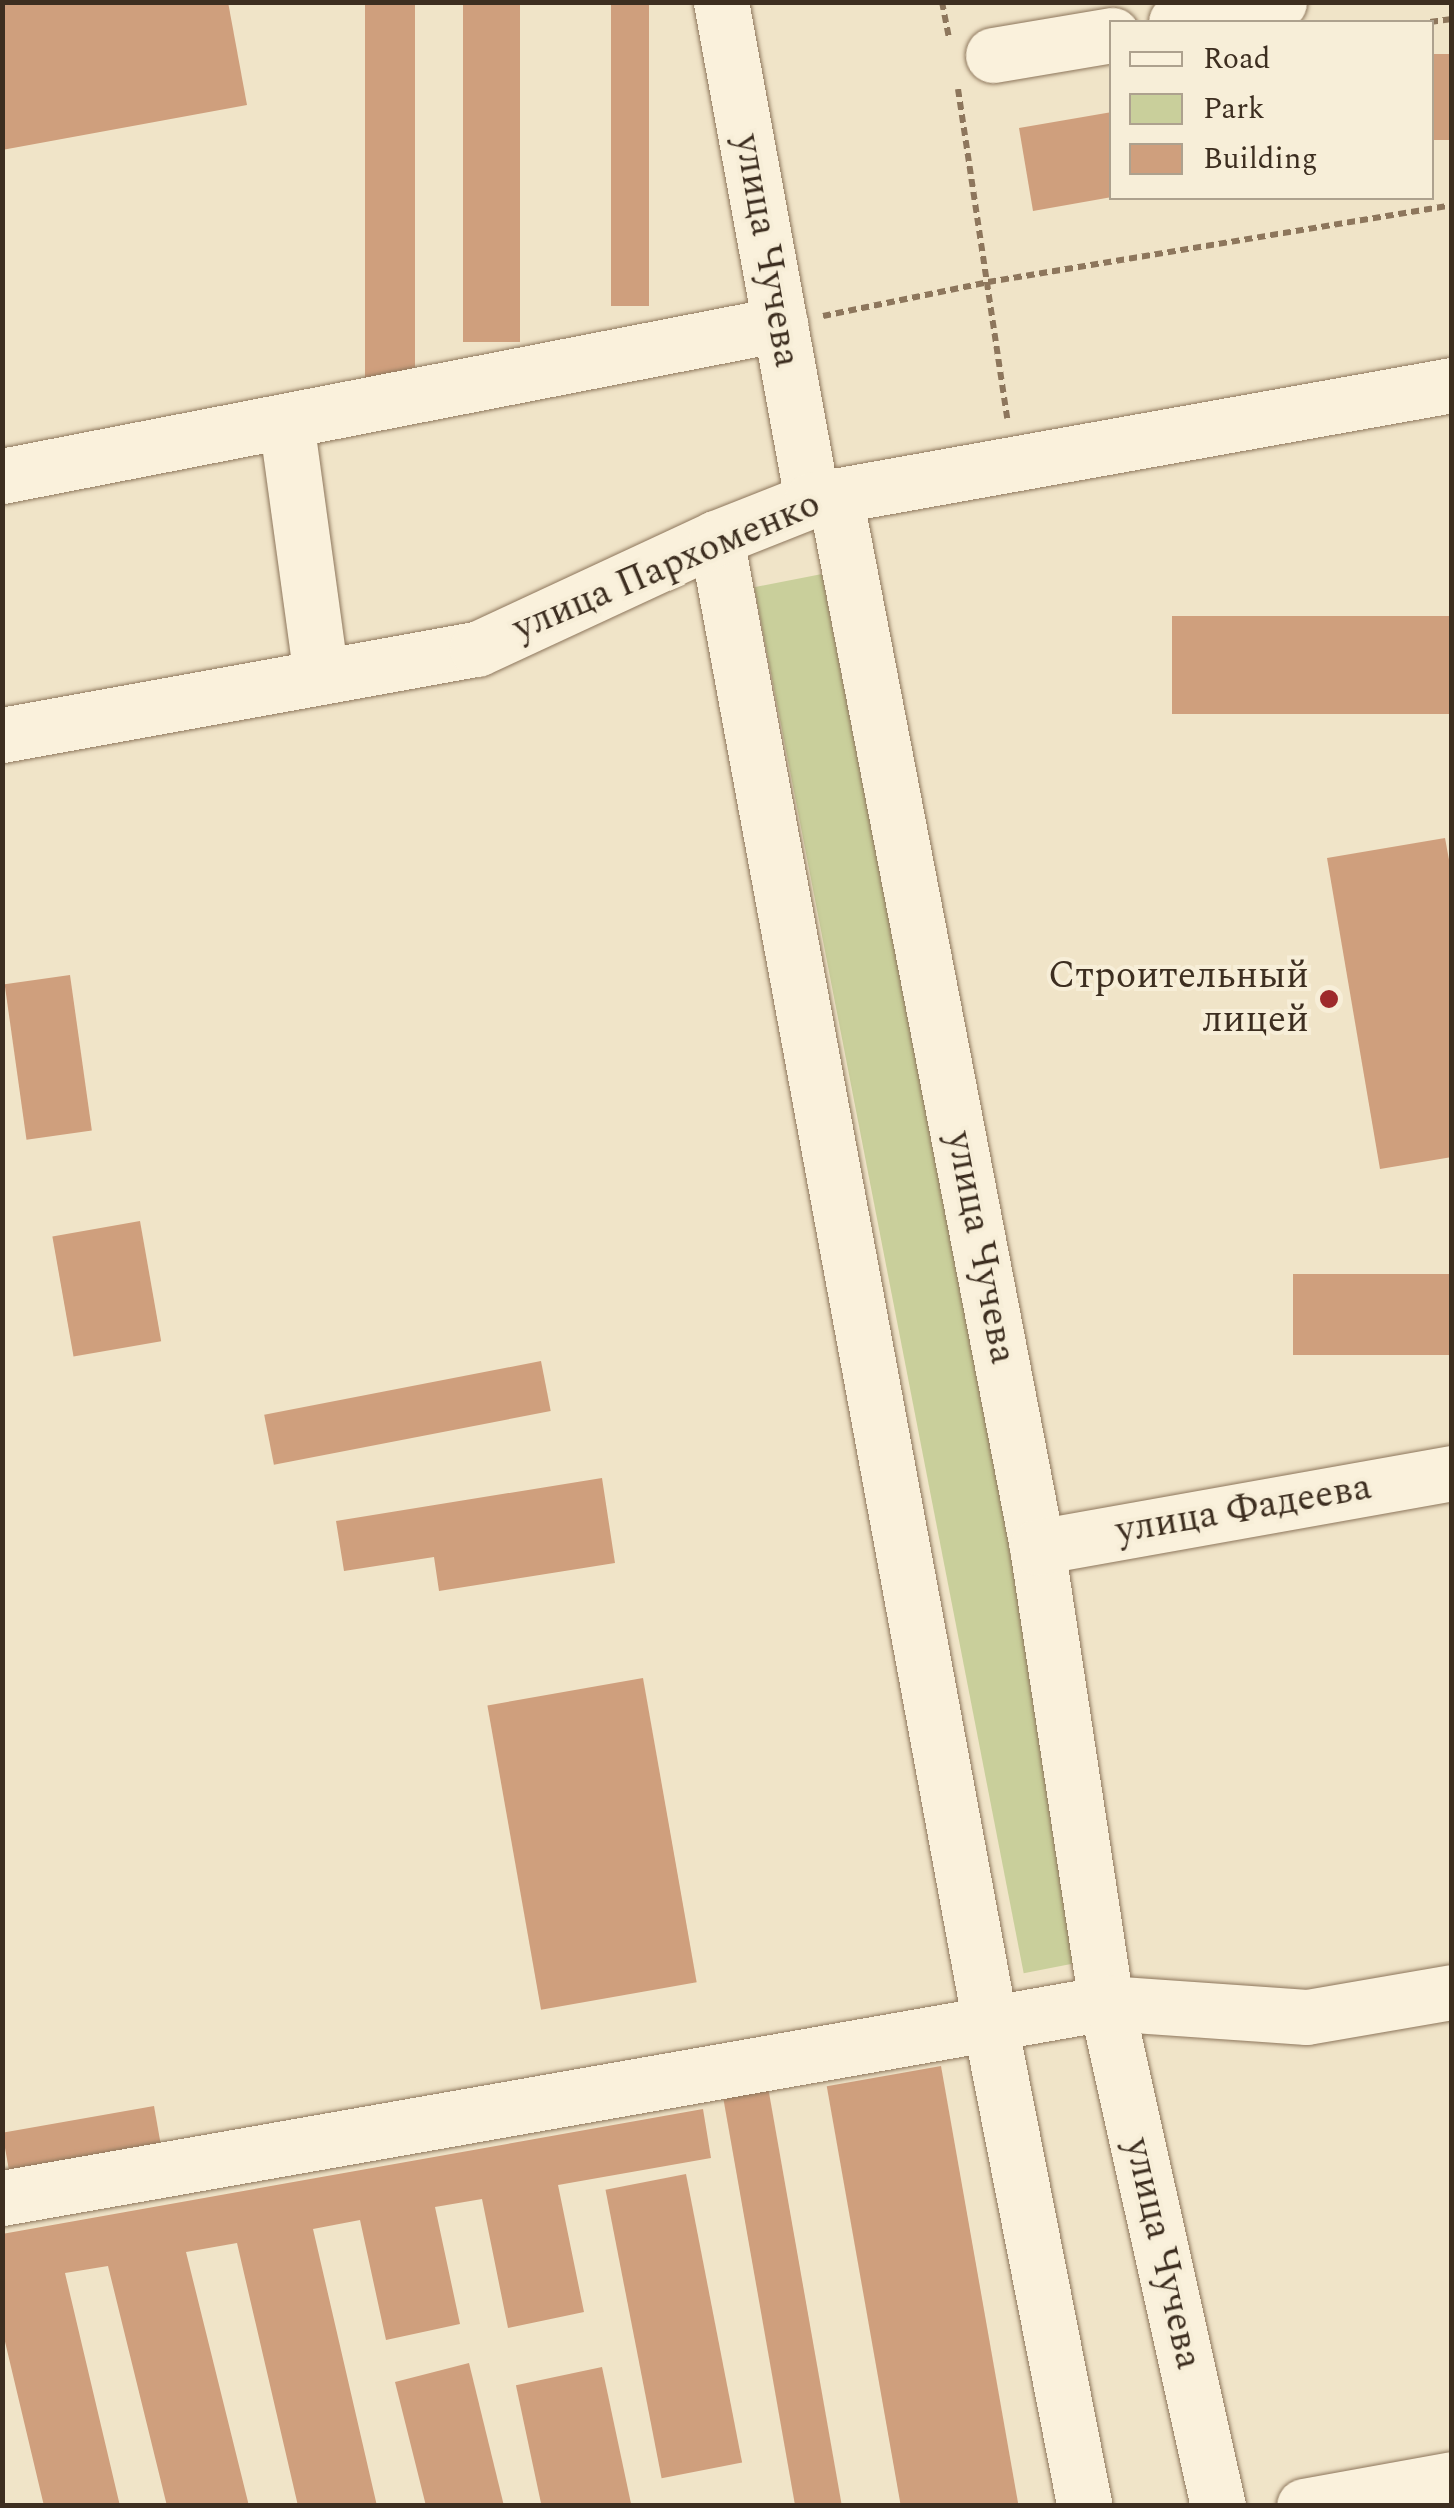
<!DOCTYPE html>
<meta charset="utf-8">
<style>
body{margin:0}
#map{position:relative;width:1454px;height:2508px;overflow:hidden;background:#f0e4c8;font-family:Spectral,serif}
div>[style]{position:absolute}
.green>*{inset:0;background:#c9cf9b;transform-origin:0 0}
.building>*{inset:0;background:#cf9f7d;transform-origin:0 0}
.path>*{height:6px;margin-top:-3px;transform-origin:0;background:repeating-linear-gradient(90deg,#8d765c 0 8px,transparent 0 13px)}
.roads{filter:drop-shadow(0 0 2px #8d765c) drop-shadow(0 0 2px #8d765c)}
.minor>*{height:55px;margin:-27.5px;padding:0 27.5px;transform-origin:27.5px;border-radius:27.5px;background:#faf1dc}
.dots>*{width:28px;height:28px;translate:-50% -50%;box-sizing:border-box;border:5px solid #f7eed8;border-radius:50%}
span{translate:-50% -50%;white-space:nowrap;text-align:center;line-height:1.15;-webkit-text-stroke:8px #f7eed8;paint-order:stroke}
.street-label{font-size:38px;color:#3d2e20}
.poi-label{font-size:38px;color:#3d2e20}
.right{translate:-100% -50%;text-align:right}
.frame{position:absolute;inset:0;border:5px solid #3d2e20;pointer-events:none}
.legend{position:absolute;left:1109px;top:20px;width:325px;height:180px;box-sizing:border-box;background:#f7eed8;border:2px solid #ada18e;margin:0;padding:12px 18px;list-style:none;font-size:30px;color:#3d2e20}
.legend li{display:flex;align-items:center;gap:20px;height:50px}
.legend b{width:50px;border:2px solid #ada18e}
</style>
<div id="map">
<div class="green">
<i style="left:822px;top:574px;width:1412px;height:69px;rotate:79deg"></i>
</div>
<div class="building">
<i style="clip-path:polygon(2px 2px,228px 2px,247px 105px,2px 150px)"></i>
<i style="left:365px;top:2px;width:50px;height:378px"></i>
<i style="left:463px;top:2px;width:57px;height:340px"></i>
<i style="left:611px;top:2px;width:38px;height:304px"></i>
<i style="left:1452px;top:54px;width:86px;height:20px;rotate:90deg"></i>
<i style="clip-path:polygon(1112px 112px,1112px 197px,1033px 211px,1019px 128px)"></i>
<i style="left:1452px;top:616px;width:98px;height:280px;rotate:90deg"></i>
<i style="clip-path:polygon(1445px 838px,1452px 876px,1452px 1157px,1380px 1169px,1327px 858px)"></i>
<i style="left:70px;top:975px;width:157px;height:66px;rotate:82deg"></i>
<i style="left:140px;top:1221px;width:122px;height:89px;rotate:80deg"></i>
<i style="left:1452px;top:1274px;width:81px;height:159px;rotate:90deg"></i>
<i style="left:541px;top:1361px;width:51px;height:282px;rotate:79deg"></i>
<i style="clip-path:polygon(602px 1478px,615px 1563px,439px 1591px,434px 1557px,344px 1571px,336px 1521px)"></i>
<i style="left:643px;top:1678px;width:309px;height:158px;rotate:80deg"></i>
<i style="left:941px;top:2066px;width:447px;height:116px;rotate:80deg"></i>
<i style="left:768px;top:2087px;width:426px;height:46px;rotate:80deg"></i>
<i style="left:154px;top:2106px;width:41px;height:154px;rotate:80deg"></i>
<i style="clip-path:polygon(703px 2109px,711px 2158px,558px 2185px,584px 2312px,508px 2328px,482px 2199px,435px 2207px,460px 2324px,386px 2340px,360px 2220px,313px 2229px,377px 2506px,298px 2506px,237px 2243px,186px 2252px,249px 2506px,167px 2506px,108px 2266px,65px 2273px,120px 2506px,44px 2506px,2px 2329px,2px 2234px)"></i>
<i style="left:686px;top:2174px;width:294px;height:82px;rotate:79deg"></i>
<i style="clip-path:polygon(469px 2363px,504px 2506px,426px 2506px,395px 2382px)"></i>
<i style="left:602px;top:2367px;width:142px;height:88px;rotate:78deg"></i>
</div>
<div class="path">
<i style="left:942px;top:2px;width:36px;rotate:79deg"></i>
<i style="left:1430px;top:22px;width:22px;rotate:-8deg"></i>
<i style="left:958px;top:89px;width:333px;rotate:81.5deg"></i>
<i style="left:823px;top:316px;width:168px;rotate:-11.6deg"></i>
<i style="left:988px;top:282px;width:470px;rotate:-9.4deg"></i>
</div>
<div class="roads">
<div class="minor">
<i style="left:721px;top:2px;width:506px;rotate:79.64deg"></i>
<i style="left:1176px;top:22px;width:105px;rotate:-11deg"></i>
<i style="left:993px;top:55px;width:121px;rotate:-9.5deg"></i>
<i style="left:286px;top:421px;width:258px;rotate:82.2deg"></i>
<i style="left:2px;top:476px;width:793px;rotate:-11.05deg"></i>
<i style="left:835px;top:496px;width:1070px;rotate:79.12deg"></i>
<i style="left:1037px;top:1547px;width:461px;rotate:81.4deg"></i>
<i style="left:1106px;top:2003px;width:515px;rotate:77.45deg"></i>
<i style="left:716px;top:538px;width:1511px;rotate:79.55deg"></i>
<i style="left:990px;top:2024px;width:491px;rotate:78.9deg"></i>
<i style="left:2px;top:735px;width:483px;rotate:-10.3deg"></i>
<i style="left:477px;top:649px;width:264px;rotate:-24.9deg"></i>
<i style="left:716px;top:538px;width:103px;rotate:-21.6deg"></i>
<i style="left:812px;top:500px;width:650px;rotate:-10.19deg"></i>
<i style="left:1037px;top:1547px;width:422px;rotate:-10.1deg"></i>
<i style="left:2px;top:2198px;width:1121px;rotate:-10.02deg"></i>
<i style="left:1106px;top:2003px;width:201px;rotate:4deg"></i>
<i style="left:1307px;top:2017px;width:147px;rotate:-9.8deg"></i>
<i style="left:1304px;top:2506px;width:150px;rotate:-10.3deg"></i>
</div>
</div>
<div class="dots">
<i style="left:1329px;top:999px;background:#9e2a2b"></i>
</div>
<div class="street-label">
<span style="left:766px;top:251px;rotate:80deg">улица Чучева</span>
<span style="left:667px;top:567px;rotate:-23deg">улица Пархоменко</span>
<span style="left:980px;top:1248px;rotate:79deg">улица Чучева</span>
<span style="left:1244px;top:1510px;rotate:-10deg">улица Фадеева</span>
<span style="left:1162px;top:2254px;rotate:77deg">улица Чучева</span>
</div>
<div class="poi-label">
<span class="right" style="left:1309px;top:999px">Строительный<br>лицей</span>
</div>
<div class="frame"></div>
<ul class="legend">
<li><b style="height:12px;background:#faf1dc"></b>Road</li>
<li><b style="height:28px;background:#c9cf9b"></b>Park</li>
<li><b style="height:28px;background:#cf9f7d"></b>Building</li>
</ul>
</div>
